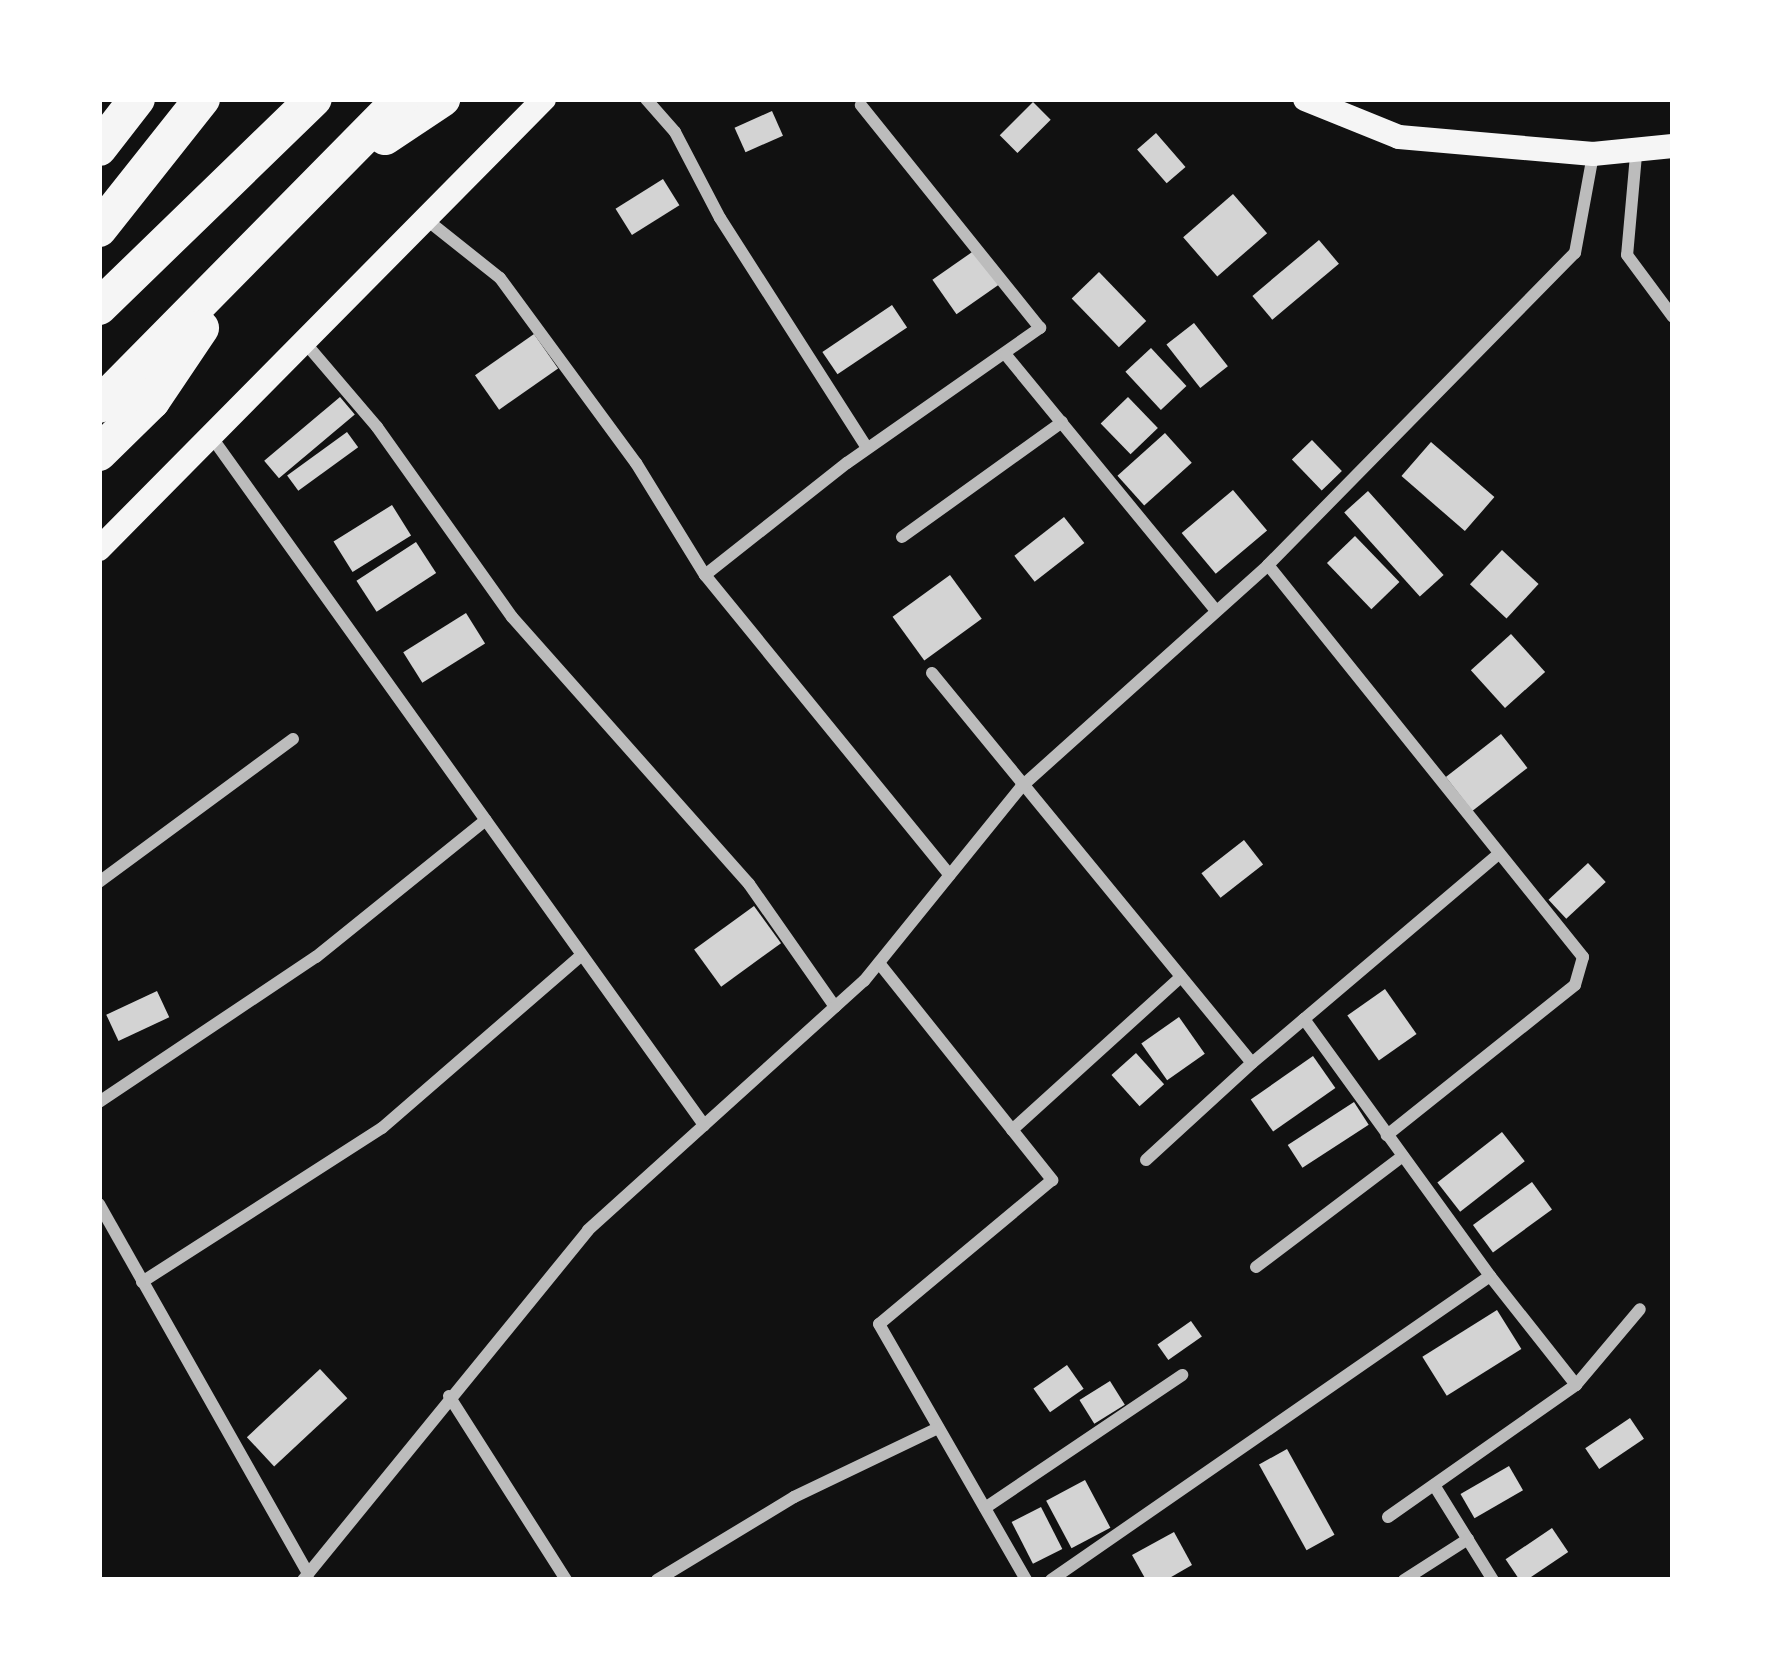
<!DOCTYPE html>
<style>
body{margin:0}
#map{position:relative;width:1772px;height:1679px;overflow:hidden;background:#111;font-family:Montserrat,sans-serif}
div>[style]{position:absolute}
.building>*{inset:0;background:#d3d3d3;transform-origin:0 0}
.minor>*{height:12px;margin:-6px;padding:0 6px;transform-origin:6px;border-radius:6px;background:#bcbcbc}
.secondary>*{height:24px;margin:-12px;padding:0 12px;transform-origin:12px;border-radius:12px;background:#f5f5f5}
.motorway>*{height:36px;margin:-18px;padding:0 18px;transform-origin:18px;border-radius:18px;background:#f5f5f5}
span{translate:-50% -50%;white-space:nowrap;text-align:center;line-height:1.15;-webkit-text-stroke:12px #fff;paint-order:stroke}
.frame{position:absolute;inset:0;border:102px solid #fff;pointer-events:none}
</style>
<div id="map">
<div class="building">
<i style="left:1033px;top:102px;width:25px;height:47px;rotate:45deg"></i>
<i style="left:772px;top:111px;width:27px;height:41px;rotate:66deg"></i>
<i style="left:1156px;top:133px;width:45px;height:25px;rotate:49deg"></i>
<i style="left:663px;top:179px;width:31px;height:56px;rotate:58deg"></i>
<i style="left:1233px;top:194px;width:52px;height:66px;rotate:49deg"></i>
<i style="left:1319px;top:240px;width:31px;height:87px;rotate:50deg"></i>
<i style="left:975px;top:250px;width:42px;height:52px;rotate:55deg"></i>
<i style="left:1099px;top:272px;width:68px;height:38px;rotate:46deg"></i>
<i style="left:892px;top:305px;width:27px;height:84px;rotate:56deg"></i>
<i style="left:1194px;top:323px;width:55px;height:35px;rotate:52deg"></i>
<i style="left:534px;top:334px;width:42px;height:72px;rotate:55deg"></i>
<i style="left:1151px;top:348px;width:52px;height:35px;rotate:47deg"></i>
<i style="left:340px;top:397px;width:23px;height:99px;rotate:50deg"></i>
<i style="left:1128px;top:397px;width:43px;height:38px;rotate:46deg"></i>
<i style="left:347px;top:432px;width:19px;height:74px;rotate:54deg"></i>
<i style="left:1165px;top:433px;width:40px;height:64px;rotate:48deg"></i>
<i style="left:1312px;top:440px;width:43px;height:28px;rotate:46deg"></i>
<i style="left:1431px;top:442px;width:84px;height:45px;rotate:41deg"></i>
<i style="left:1233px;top:490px;width:53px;height:67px;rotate:50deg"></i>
<i style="left:1368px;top:491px;width:113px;height:32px;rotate:48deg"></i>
<i style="left:392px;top:505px;width:36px;height:69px;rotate:58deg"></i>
<i style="left:1064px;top:517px;width:33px;height:63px;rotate:52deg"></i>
<i style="left:1355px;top:536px;width:64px;height:39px;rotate:46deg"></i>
<i style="left:416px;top:542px;width:37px;height:71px;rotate:57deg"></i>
<i style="left:1502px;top:550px;width:50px;height:47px;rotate:43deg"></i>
<i style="left:950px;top:575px;width:54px;height:71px;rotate:54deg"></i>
<i style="left:466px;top:613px;width:36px;height:74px;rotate:58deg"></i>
<i style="left:1511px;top:634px;width:51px;height:54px;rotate:48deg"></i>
<i style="left:1501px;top:734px;width:43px;height:70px;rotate:52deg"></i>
<i style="left:1244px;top:840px;width:31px;height:54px;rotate:52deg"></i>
<i style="left:1588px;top:863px;width:26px;height:54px;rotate:47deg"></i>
<i style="left:754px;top:906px;width:46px;height:74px;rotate:54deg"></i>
<i style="left:1385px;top:989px;width:55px;height:46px;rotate:55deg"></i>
<i style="left:157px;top:991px;width:29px;height:56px;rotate:65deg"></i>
<i style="left:1179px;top:1017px;width:45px;height:46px;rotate:55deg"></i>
<i style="left:1136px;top:1053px;width:42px;height:33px;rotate:48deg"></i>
<i style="left:1313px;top:1056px;width:39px;height:76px;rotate:55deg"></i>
<i style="left:1354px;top:1102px;width:27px;height:79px;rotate:57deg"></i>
<i style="left:1502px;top:1132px;width:37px;height:82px;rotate:52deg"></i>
<i style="left:1532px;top:1182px;width:34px;height:73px;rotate:54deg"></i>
<i style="left:1497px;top:1310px;width:46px;height:88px;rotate:58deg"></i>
<i style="left:1191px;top:1321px;width:19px;height:41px;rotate:55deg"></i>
<i style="left:1067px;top:1365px;width:29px;height:41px;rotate:55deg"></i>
<i style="left:320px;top:1369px;width:40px;height:100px;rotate:47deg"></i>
<i style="left:1110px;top:1381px;width:28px;height:36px;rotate:58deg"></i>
<i style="left:1630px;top:1418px;width:25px;height:54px;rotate:56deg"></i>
<i style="left:1287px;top:1449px;width:98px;height:32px;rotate:61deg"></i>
<i style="left:1509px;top:1466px;width:28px;height:56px;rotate:60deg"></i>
<i style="left:1085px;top:1480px;width:54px;height:44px;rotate:62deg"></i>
<i style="left:1041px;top:1507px;width:47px;height:33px;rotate:63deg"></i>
<i style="left:1552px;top:1528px;width:29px;height:56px;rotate:56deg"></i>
<i style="clip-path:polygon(1174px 1532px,1192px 1565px,1166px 1580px,1146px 1580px,1132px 1555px)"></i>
</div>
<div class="minor">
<i style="left:646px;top:99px;width:44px;rotate:48.7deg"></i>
<i style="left:675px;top:132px;width:97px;rotate:62.4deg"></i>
<i style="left:720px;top:218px;width:273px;rotate:57.4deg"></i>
<i style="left:1636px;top:155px;width:100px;rotate:95.1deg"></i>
<i style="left:1627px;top:255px;width:77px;rotate:53.4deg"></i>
<i style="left:427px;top:220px;width:93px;rotate:38.5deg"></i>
<i style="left:500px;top:278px;width:230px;rotate:53.7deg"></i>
<i style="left:636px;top:463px;width:132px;rotate:58.4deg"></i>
<i style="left:705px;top:575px;width:181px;rotate:-38.3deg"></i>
<i style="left:847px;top:463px;width:236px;rotate:-35deg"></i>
<i style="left:1040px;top:328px;width:286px;rotate:-128.8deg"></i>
<i style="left:307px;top:345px;width:108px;rotate:49.5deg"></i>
<i style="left:377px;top:427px;width:233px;rotate:54.6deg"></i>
<i style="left:512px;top:617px;width:357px;rotate:48.4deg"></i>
<i style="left:749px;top:884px;width:150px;rotate:55deg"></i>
<i style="left:1006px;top:355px;width:326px;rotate:50.6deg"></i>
<i style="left:213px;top:439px;width:844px;rotate:54.41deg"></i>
<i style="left:902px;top:537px;width:197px;rotate:-35.7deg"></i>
<i style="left:1268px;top:565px;width:503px;rotate:51.22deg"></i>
<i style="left:1583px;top:957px;width:29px;rotate:106deg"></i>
<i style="left:1575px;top:985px;width:241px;rotate:141.4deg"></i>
<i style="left:705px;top:575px;width:387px;rotate:50.8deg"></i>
<i style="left:932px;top:673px;width:504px;rotate:50.63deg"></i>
<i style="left:1252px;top:1063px;width:68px;rotate:-40.2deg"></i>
<i style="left:1304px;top:1019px;width:317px;rotate:54.1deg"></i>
<i style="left:1490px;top:1276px;width:534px;rotate:145.3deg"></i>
<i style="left:99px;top:882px;width:241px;rotate:-36.4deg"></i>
<i style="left:879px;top:963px;width:278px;rotate:51.4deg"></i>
<i style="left:1052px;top:1180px;width:225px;rotate:140.2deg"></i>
<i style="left:879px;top:1324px;width:295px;rotate:60.1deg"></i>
<i style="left:1304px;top:1019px;width:252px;rotate:-40.3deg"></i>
<i style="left:99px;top:1102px;width:261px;rotate:-33.8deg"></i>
<i style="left:316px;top:957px;width:218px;rotate:-38.9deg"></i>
<i style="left:1012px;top:1130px;width:228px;rotate:-42.2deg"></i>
<i style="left:1146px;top:1160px;width:144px;rotate:-42.5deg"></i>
<i style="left:99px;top:1204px;width:425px;rotate:60.5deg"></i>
<i style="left:1256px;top:1267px;width:184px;rotate:-37.1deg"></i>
<i style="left:1490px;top:1276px;width:139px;rotate:51.7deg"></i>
<i style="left:1576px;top:1385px;width:99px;rotate:-49.9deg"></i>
<i style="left:142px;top:1282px;width:285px;rotate:-32.7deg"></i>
<i style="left:382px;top:1128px;width:264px;rotate:-40.9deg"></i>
<i style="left:449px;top:1396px;width:218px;rotate:57.5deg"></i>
<i style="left:1434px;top:1485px;width:112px;rotate:58.2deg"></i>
<i style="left:985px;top:1508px;width:238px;rotate:-34deg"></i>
<i style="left:1388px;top:1517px;width:230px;rotate:-35.1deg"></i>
<i style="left:303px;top:1580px;width:451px;rotate:-50.8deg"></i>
<i style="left:588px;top:1230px;width:372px;rotate:-42.1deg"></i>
<i style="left:864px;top:981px;width:250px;rotate:-51deg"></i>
<i style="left:1021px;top:787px;width:332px;rotate:-41.9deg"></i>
<i style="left:1268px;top:565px;width:438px;rotate:-45.5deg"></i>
<i style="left:1575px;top:253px;width:100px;rotate:-79.6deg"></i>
<i style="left:657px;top:1580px;width:160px;rotate:-31.2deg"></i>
<i style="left:794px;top:1497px;width:160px;rotate:-25.6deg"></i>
<i style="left:1404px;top:1580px;width:76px;rotate:-32.6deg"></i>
</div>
<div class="secondary">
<i style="left:1305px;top:99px;width:101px;rotate:22deg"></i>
<i style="left:1399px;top:137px;width:195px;rotate:5deg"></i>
<i style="left:1593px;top:154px;width:80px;rotate:-5.7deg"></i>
<i style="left:99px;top:549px;width:633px;rotate:-45.32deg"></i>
</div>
<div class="motorway">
<i style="left:385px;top:137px;width:69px;rotate:-33.7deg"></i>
<i style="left:99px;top:148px;width:62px;rotate:-52.2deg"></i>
<i style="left:99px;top:229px;width:166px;rotate:-51.6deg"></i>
<i style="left:99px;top:307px;width:299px;rotate:-44.1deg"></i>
<i style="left:99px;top:405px;width:430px;rotate:-45.4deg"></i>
<i style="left:99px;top:453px;width:74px;rotate:-44.5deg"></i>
<i style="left:152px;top:401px;width:88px;rotate:-56.1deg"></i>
</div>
<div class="frame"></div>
</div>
